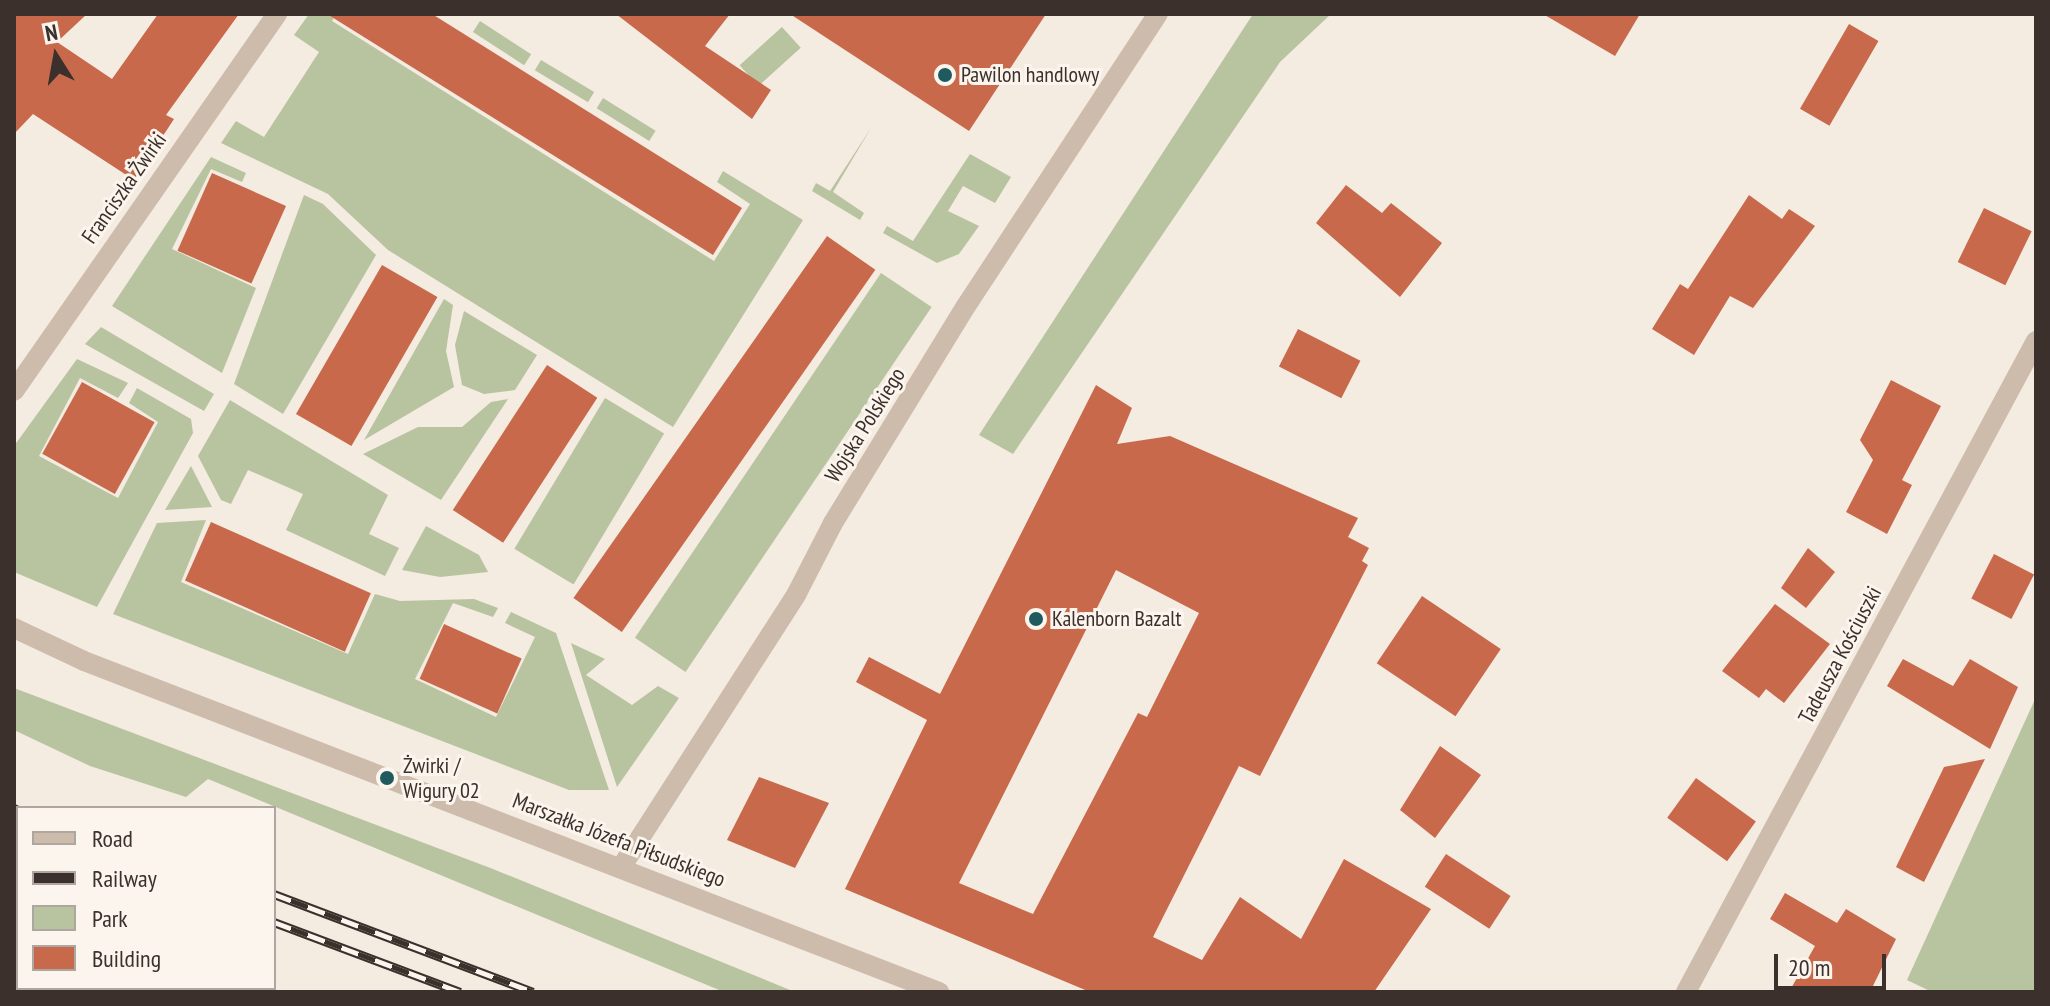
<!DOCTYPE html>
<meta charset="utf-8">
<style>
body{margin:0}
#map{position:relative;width:2050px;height:1006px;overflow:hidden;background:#f4ebe1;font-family:"PT Sans Narrow",sans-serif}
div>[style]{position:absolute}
.green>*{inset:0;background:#b8c4a0;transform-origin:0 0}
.building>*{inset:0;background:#c8694b;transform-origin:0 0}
.minor>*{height:20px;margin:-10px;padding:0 10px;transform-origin:10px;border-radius:10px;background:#cdbbac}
.tertiary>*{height:20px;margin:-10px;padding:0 10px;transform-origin:10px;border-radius:10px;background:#cdbbac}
.rail>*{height:9px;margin-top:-4.5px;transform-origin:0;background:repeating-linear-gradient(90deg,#fbf5ee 0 18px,#3b302b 0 36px);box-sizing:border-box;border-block:2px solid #3b302b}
.dots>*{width:22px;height:22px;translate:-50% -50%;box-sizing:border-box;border:4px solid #fbf5ee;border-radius:50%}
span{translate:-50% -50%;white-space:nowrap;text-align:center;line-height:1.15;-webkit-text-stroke:6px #fbf5ee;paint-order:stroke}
.poi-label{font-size:22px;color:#3b302b}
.left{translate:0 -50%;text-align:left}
.street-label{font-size:22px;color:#3b302b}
.frame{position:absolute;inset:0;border:16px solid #3b302b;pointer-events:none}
.legend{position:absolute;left:16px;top:806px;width:260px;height:184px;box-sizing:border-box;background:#fbf5ee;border:2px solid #aea6a0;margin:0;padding:10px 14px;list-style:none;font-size:24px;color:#3b302b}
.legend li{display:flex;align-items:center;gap:16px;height:40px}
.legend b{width:40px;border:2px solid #aea6a0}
.north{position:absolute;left:16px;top:16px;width:80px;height:80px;-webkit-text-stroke:6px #fbf5ee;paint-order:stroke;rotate:349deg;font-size:22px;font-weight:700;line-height:32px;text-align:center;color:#3b302b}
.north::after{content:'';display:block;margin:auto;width:28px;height:36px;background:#3b302b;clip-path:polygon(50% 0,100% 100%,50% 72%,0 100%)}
.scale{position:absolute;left:1774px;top:954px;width:112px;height:36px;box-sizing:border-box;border:4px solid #3b302b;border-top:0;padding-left:10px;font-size:24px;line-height:28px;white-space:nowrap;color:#3b302b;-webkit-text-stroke:6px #fbf5ee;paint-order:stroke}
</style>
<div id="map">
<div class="green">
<i style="clip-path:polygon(309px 14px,336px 14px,332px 21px,714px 261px,750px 204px,717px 182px,723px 171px,803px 220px,673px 427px,388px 250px,328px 194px,221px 143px,236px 121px,264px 137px,319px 52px,294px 35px)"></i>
<i style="clip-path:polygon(1253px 14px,1331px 14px,1280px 62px,1013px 454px,979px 435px)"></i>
<i style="left:480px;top:21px;width:61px;height:13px;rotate:33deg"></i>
<i style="left:782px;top:27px;width:28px;height:57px;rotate:48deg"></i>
<i style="left:541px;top:60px;width:62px;height:12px;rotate:31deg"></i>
<i style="left:603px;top:98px;width:62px;height:12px;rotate:32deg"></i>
<i style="clip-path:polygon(871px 128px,833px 192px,864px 213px,860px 220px,812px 191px,816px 183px,830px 191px)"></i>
<i style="clip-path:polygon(970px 154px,1011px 177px,995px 203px,963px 186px,948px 211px,979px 226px,959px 254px,937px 263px,883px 233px,887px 226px,913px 241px)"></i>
<i style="clip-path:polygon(211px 157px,246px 173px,242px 182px,211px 169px,172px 249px,256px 288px,222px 373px,112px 306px)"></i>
<i style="clip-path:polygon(304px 195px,323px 204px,376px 255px,283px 414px,234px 384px)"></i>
<i style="left:881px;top:273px;width:61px;height:440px;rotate:34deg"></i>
<i style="clip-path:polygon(444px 299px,453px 305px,446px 351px,454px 387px,364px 440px)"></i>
<i style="clip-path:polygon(464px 311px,537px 355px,515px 390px,484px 394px,462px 385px,455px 345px)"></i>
<i style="clip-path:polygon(101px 327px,214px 394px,204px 411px,85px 344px)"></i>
<i style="clip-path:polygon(77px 359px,128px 383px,118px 398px,80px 378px,39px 456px,118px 498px,158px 422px,129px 403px,137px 388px,191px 419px,193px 433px,97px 607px,14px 572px,14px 446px)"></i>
<i style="left:605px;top:398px;width:69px;height:176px;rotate:31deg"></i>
<i style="clip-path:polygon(508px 399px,441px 500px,363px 454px,418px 427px,462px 427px,491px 402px)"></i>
<i style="clip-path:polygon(230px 400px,388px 495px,369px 534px,399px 548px,385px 576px,286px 530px,303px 494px,248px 470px,231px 504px,221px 500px,198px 456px)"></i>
<i style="clip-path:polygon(191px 466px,212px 507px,165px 510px)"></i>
<i style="clip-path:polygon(206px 520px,181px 582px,348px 654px,375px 594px,400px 601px,474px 599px,498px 608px,493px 617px,453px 603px,415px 679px,496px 717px,535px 637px,505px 623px,511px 612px,556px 633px,609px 790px,569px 790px,113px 614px,157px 523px)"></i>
<i style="clip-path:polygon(426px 526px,479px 555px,488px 572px,440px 577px,402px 570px)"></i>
<i style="clip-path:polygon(571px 643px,605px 659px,586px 675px,632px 705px,658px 686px,679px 698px,617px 787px)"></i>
<i style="clip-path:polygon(14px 688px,493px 869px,795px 992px,724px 992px,208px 779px,186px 797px,90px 766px,14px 730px)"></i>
<i style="clip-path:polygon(2036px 697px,2036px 992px,1932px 992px,1907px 980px)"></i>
</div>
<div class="building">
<i style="clip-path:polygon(14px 14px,87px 14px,57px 42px,112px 79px,158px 14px,239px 14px,166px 115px,174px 119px,134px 180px,33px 114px,14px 134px)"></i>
<i style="clip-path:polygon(327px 14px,432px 14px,742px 208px,713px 255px)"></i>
<i style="clip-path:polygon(616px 14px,730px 14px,705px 46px,771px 90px,752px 119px)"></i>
<i style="clip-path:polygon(790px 14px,1046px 14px,969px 131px)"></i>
<i style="clip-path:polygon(1543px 14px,1640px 14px,1615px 56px)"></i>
<i style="left:1849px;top:24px;width:34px;height:98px;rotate:30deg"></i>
<i style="left:212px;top:173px;width:81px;height:85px;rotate:24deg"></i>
<i style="clip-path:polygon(1346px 185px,1382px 213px,1391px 203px,1442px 243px,1400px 297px,1316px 223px)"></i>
<i style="clip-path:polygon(1749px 195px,1782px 219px,1789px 209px,1815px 226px,1753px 308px,1730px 296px,1694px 355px,1652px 329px,1680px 284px,1688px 289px)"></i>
<i style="left:1984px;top:208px;width:53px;height:60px;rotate:26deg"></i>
<i style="left:827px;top:236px;width:59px;height:442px;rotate:35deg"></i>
<i style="left:382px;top:265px;width:64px;height:172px;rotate:30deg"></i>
<i style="left:1298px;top:329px;width:70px;height:42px;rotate:27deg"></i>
<i style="left:547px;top:365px;width:60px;height:173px;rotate:33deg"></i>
<i style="clip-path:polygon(1891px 380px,1941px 406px,1902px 480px,1912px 485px,1887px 534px,1846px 512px,1873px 460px,1860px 440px)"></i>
<i style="left:82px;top:382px;width:83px;height:82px;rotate:29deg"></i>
<i style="clip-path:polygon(evenodd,1096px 385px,1132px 408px,1117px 444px,1170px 436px,1358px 518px,1348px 537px,1369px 548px,1362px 561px,1368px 565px,1260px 776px,1239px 766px,1153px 937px,1202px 960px,1240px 897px,1301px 939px,1344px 859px,1431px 909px,1374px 992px,1090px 992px,845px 889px,927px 720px,856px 682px,869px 657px,940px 694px,1096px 385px,1116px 570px,1199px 613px,1147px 717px,1138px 713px,1033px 914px,959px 883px,1116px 570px)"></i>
<i style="left:211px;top:522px;width:175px;height:64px;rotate:24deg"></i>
<i style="clip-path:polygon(1808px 548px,1835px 572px,1806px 608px,1781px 588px)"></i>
<i style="left:1994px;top:554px;width:45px;height:50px;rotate:27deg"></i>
<i style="left:1422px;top:596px;width:95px;height:81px;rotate:34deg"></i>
<i style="clip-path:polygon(1775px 604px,1830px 644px,1784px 703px,1766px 689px,1759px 698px,1722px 671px)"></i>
<i style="left:444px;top:624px;width:85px;height:60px;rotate:24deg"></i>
<i style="clip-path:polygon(1903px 659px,1953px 686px,1970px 659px,2018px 687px,1990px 749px,1887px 686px)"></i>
<i style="clip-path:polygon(1440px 746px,1481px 775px,1435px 838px,1400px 810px)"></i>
<i style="clip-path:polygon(1985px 759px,1924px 882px,1896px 867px,1944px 767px)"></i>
<i style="clip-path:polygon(759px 777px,829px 803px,795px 868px,727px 840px)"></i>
<i style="left:1696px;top:778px;width:74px;height:49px;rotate:36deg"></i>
<i style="left:1446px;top:854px;width:77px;height:39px;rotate:33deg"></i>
<i style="clip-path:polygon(1785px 893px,1837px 923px,1846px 909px,1896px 939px,1870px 992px,1789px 992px,1815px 946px,1770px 919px)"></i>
</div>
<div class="minor">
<i style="left:14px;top:391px;width:460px;rotate:-55.1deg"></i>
<i style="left:622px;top:866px;width:322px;rotate:-57.3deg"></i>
<i style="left:796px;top:595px;width:81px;rotate:-62.8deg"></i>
<i style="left:833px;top:523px;width:255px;rotate:-58.5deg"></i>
<i style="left:966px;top:306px;width:349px;rotate:-56.7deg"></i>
<i style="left:1686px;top:992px;width:739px;rotate:-61.74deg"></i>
</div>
<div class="tertiary">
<i style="left:14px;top:628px;width:77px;rotate:25.2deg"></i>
<i style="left:84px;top:661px;width:917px;rotate:21.16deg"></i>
</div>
<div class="rail">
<i style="left:14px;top:808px;width:4px;rotate:27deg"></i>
<i style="left:14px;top:835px;width:4px;rotate:14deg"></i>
<i style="left:14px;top:892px;width:4px;rotate:27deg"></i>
<i style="left:274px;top:894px;width:277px;rotate:20.7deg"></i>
<i style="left:274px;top:922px;width:199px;rotate:20.6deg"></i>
<i style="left:229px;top:988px;width:10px;rotate:24deg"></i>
</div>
<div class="dots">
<i style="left:945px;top:75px;background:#1f5a5e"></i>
<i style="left:1036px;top:619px;background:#1f5a5e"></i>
<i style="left:387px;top:778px;background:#1f5a5e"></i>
</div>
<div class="poi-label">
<span class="left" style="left:961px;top:75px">Pawilon handlowy</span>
<span class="left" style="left:1052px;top:619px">Kalenborn Bazalt</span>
<span class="left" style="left:403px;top:778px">Żwirki /<br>Wigury 02</span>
</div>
<div class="street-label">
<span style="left:124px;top:188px;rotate:-55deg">Franciszka Żwirki</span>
<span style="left:865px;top:425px;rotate:-58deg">Wojska Polskiego</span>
<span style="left:1840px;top:655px;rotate:-62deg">Tadeusza Kościuszki</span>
<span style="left:619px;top:840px;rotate:21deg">Marszałka Józefa Piłsudskiego</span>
</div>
<div class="frame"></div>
<ul class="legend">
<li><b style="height:10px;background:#cdbbac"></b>Road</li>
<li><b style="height:10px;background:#3b302b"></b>Railway</li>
<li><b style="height:22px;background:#b8c4a0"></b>Park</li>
<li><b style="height:22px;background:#c8694b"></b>Building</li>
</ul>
<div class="north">N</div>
<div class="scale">20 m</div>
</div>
